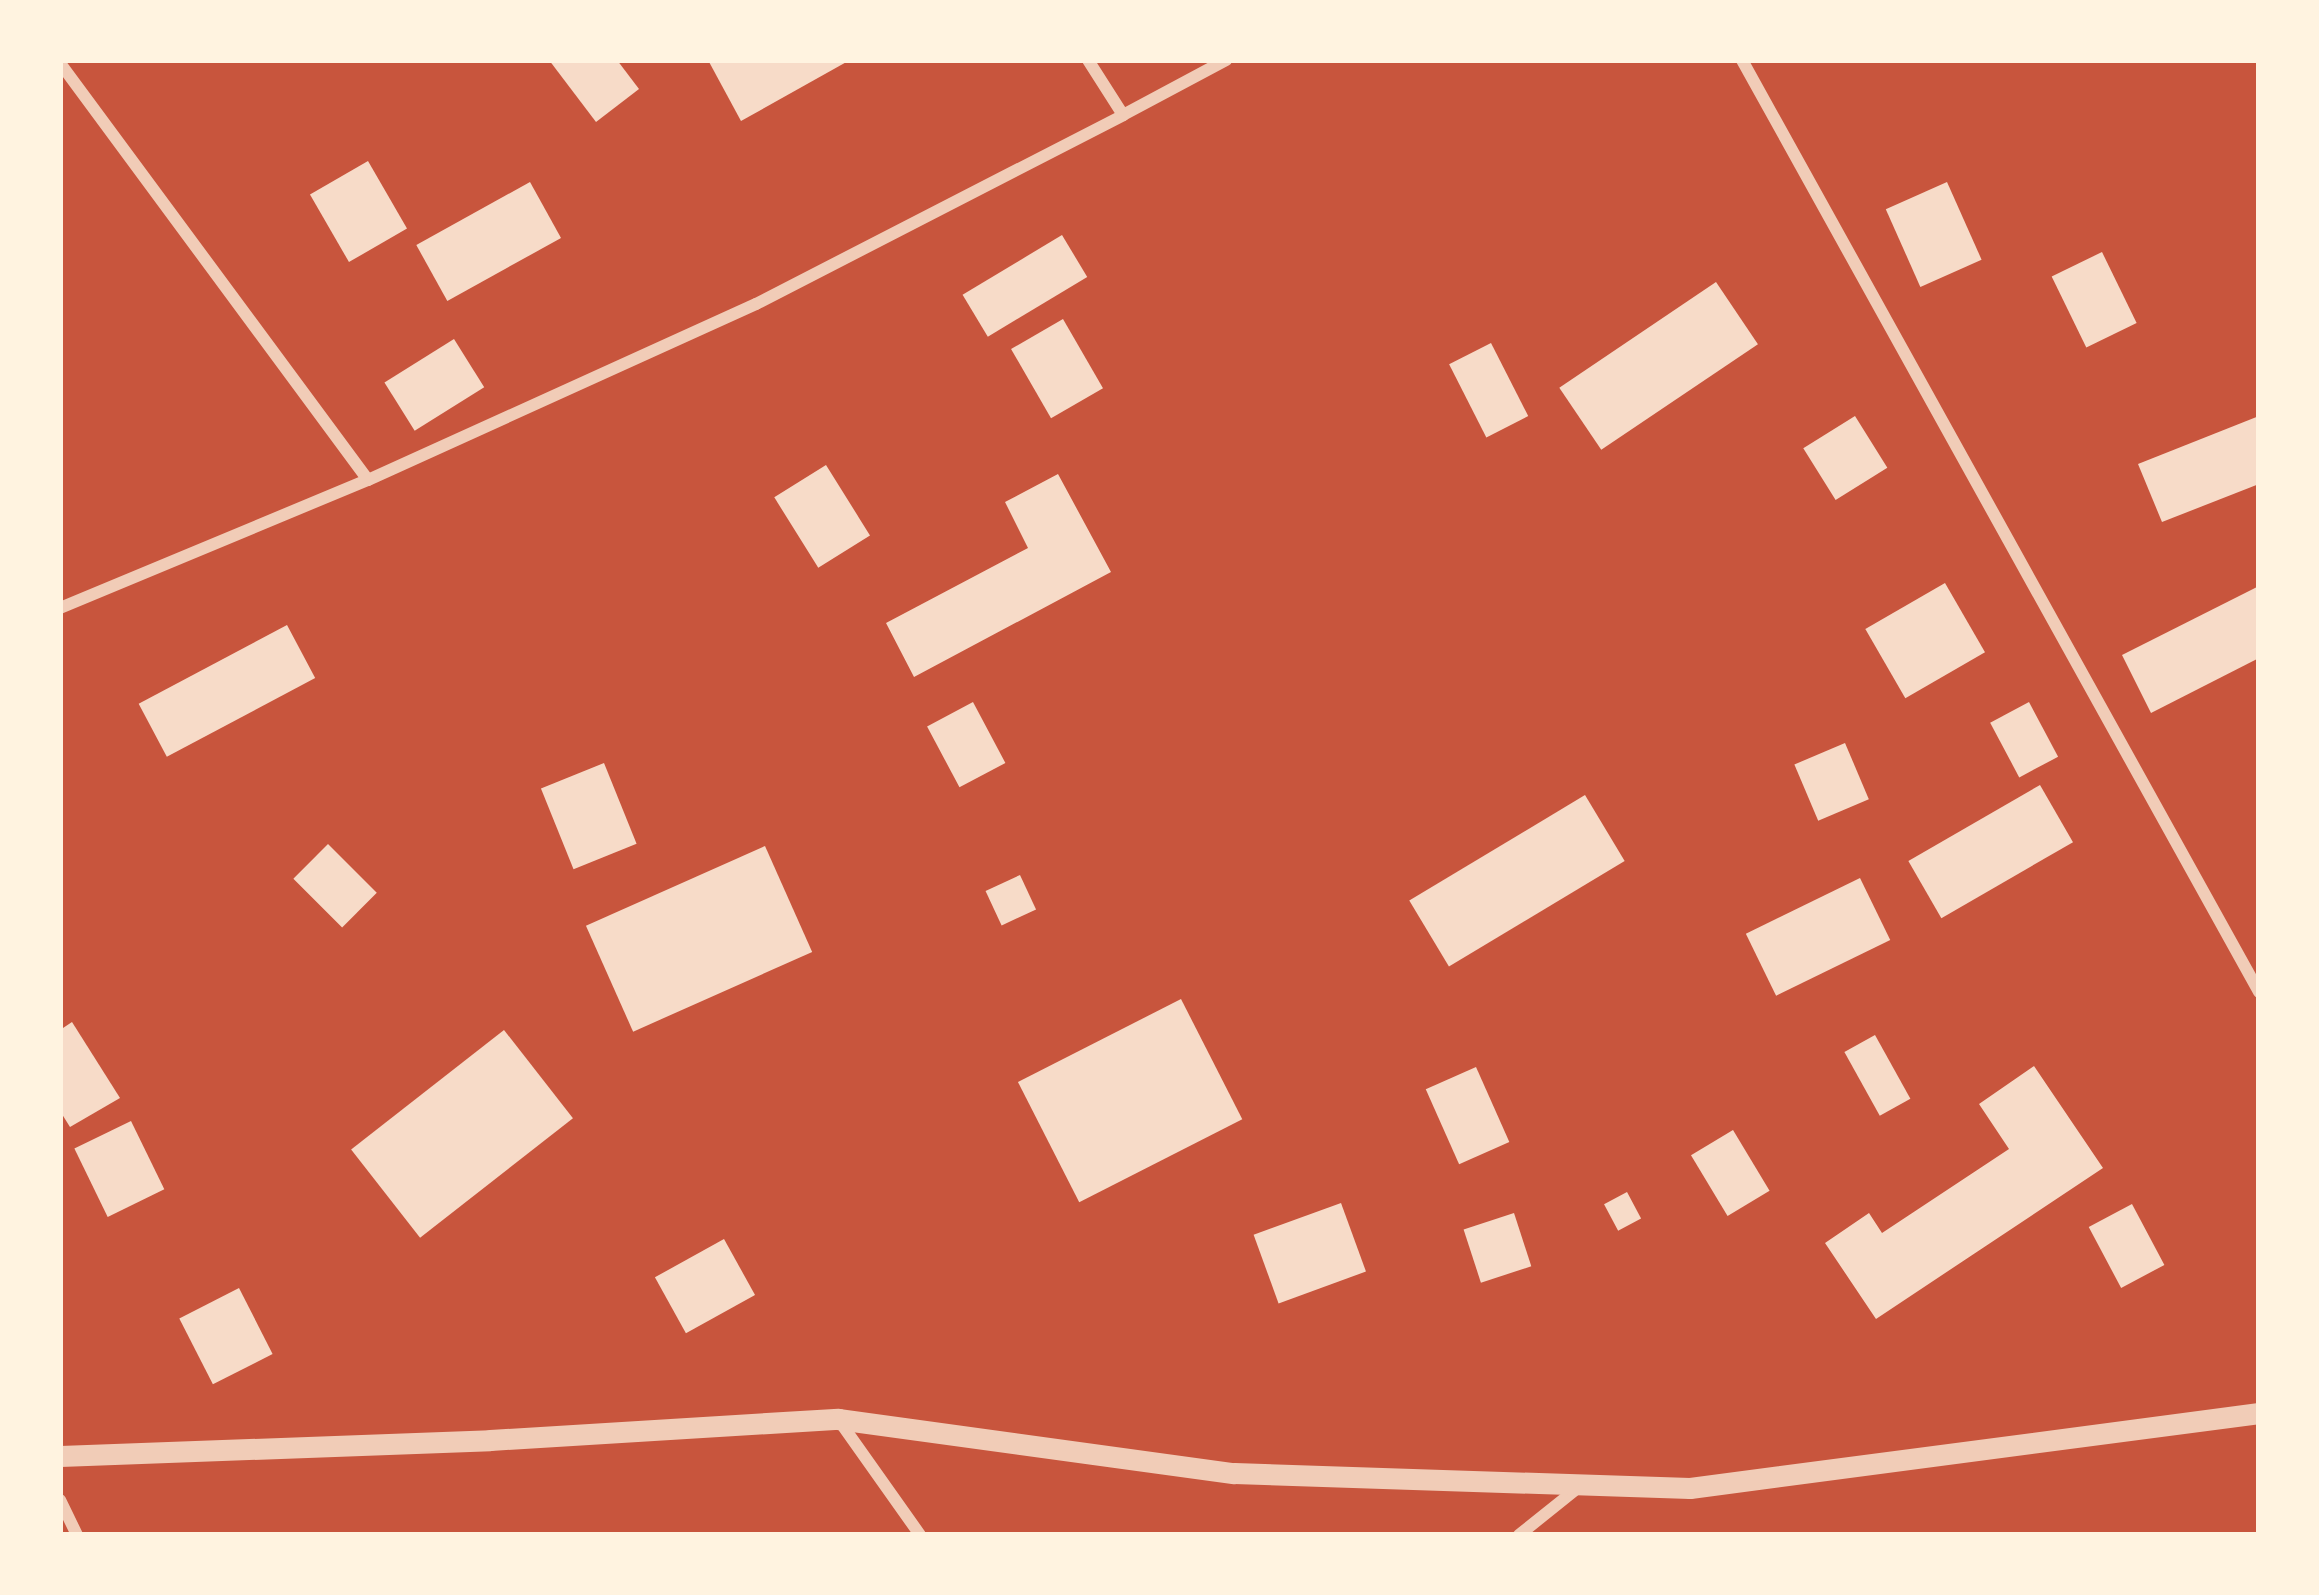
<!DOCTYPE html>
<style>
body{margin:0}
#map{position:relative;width:2319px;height:1595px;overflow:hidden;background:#c8553d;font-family:"Alegreya Sans",sans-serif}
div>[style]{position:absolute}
.building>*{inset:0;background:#f7dbc8;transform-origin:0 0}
.minor>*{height:12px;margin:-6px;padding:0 6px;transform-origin:6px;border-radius:6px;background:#f1ccb7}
.tertiary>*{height:21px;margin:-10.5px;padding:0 10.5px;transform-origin:10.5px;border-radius:10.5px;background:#f1ccb7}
span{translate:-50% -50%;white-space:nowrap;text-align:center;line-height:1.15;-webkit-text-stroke:9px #fff3e0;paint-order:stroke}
.frame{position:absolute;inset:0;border:63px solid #fff3e0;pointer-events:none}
</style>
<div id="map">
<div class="building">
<i style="clip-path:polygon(549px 60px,617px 60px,639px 89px,596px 122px)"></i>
<i style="clip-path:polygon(708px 60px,850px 60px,741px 121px)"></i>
<i style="left:368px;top:161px;width:78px;height:67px;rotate:60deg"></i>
<i style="left:530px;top:182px;width:64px;height:130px;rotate:61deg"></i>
<i style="left:1947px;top:182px;width:85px;height:67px;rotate:66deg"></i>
<i style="left:1062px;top:235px;width:49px;height:116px;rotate:59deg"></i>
<i style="left:2102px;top:252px;width:79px;height:56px;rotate:64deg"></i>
<i style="left:1716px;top:282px;width:75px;height:189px;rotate:56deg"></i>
<i style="left:1063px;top:319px;width:80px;height:60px;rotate:60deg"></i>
<i style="left:454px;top:339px;width:57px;height:82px;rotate:58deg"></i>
<i style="left:1491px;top:343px;width:82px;height:47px;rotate:63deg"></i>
<i style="left:1855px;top:416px;width:61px;height:61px;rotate:58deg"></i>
<i style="clip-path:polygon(2259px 416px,2259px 484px,2162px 522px,2138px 464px)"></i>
<i style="left:826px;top:465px;width:83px;height:61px;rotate:58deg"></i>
<i style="clip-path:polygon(1058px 474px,1111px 572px,914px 677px,886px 623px,1028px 548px,1005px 502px)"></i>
<i style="left:1945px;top:583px;width:80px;height:92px;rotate:60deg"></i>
<i style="clip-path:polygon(2259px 586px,2259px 658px,2151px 713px,2122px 655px)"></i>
<i style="left:287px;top:625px;width:60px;height:168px;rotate:62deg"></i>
<i style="left:973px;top:702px;width:69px;height:52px;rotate:62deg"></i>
<i style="left:2029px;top:702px;width:62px;height:44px;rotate:62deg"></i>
<i style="left:1845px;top:743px;width:61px;height:55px;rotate:67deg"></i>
<i style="left:604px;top:763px;width:87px;height:68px;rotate:68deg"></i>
<i style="left:2040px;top:785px;width:66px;height:152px;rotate:60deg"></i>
<i style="left:1585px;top:795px;width:77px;height:205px;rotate:59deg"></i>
<i style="left:328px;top:844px;width:69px;height:49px;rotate:45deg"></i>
<i style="left:765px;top:846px;width:116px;height:196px;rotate:66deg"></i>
<i style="left:1020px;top:875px;width:38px;height:38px;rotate:65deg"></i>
<i style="left:1860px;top:878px;width:69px;height:127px;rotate:64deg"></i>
<i style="left:1181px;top:999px;width:135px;height:183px;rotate:63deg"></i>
<i style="clip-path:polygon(72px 1022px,120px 1098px,70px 1127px,60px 1111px,60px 1030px)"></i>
<i style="left:504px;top:1030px;width:112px;height:194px;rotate:52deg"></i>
<i style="left:1875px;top:1035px;width:73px;height:35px;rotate:61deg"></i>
<i style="clip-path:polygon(2034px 1066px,2103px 1168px,1876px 1319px,1825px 1243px,1869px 1213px,1882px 1233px,2009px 1149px,1979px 1104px)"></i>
<i style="left:1476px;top:1067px;width:82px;height:55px;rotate:66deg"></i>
<i style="left:131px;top:1121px;width:76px;height:63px;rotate:64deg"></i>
<i style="left:1733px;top:1130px;width:71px;height:49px;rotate:59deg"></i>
<i style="left:1627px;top:1192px;width:30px;height:26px;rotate:62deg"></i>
<i style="left:1341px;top:1203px;width:73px;height:93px;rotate:70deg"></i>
<i style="left:2132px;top:1204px;width:69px;height:49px;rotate:62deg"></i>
<i style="left:1514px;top:1213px;width:56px;height:53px;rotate:72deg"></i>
<i style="left:724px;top:1239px;width:64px;height:79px;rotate:61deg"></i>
<i style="left:239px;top:1288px;width:74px;height:67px;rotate:63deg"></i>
</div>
<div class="minor">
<i style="left:1088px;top:60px;width:65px;rotate:57.5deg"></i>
<i style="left:1123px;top:115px;width:117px;rotate:-28.1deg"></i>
<i style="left:1742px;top:60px;width:1066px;rotate:60.98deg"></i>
<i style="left:60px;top:63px;width:518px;rotate:53.55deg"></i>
<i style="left:60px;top:608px;width:334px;rotate:-22.6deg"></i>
<i style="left:368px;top:480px;width:426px;rotate:-24.4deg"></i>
<i style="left:756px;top:304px;width:413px;rotate:-27.2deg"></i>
<i style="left:838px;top:1419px;width:142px;rotate:54.7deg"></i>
<i style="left:60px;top:1500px;width:39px;rotate:64deg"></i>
<i style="left:1519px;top:1535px;width:77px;rotate:-38.7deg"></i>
</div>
<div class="tertiary">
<i style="left:60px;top:1456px;width:430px;rotate:-2.1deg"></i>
<i style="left:490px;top:1440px;width:349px;rotate:-3.5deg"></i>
<i style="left:838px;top:1419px;width:400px;rotate:7.8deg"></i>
<i style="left:1234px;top:1473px;width:456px;rotate:1.9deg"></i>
<i style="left:1690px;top:1488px;width:574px;rotate:-7.51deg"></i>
</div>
<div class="frame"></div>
</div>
